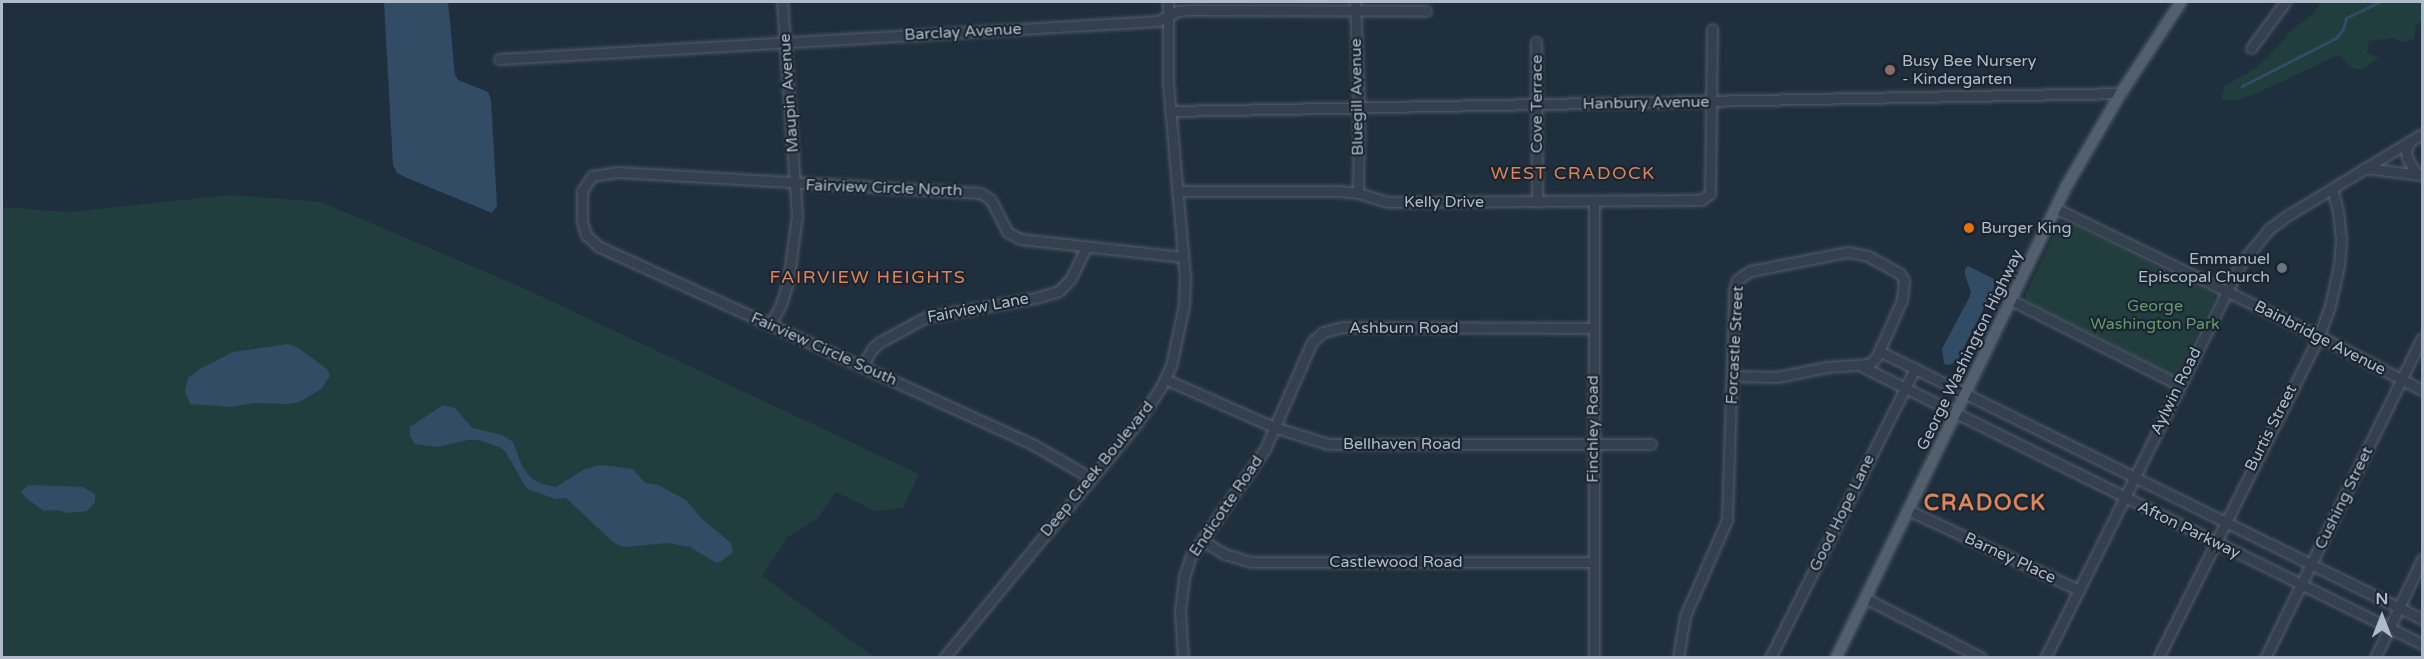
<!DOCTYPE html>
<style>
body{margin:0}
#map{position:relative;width:2424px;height:659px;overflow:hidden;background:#202f3d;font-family:"Varela Round",sans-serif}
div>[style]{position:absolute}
.green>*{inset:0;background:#223d3e}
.water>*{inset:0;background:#324c66}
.stream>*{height:3px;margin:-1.5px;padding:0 1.5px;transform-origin:1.5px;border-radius:1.5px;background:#324c66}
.roads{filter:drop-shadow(0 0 2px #525e6a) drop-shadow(0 0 2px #525e6a)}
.minor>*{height:9px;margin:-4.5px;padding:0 4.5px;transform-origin:4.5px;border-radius:4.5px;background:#34404d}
.major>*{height:10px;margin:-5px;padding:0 5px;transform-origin:5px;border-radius:5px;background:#52606d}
.dots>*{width:16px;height:16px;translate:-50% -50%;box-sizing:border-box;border:3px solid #1a2531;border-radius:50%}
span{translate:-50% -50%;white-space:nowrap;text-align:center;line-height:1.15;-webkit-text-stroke:4.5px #1a2531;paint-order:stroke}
.street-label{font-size:16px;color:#afbbc8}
.poi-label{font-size:16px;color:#afbbc8}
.left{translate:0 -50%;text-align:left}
.right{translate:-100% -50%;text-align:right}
.park-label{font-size:16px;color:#649b6c}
.neighbourhood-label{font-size:18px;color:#dd8556;letter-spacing:1.5px}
.district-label{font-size:22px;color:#dd8556;font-weight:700;letter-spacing:1.5px}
.frame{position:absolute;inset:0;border:3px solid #afbbc8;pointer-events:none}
.north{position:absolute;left:2352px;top:587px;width:60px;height:60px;-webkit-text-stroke:4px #1a2531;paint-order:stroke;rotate:0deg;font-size:16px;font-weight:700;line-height:24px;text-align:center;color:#afbbc8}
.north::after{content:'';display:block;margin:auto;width:21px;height:27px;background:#afbbc8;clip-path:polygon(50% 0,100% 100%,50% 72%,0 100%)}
</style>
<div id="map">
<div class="green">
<i style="clip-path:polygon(2320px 2px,2422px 2px,2422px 20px,2416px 25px,2414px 39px,2402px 42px,2392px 38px,2369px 41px,2367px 54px,2379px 57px,2362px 70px,2353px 68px,2339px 55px,2257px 93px,2236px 101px,2221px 99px,2225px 86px,2254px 69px,2268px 57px,2291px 31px,2314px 13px)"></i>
<i style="clip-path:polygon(230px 195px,321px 202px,519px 286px,919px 474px,903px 508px,875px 511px,836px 492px,817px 519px,788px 537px,762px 576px,874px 657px,2px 657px,2px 207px,70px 212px)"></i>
<i style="clip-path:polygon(2064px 221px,2214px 294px,2214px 300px,2177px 374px,2171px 374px,2026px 300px,2026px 294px,2059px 224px)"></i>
</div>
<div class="water">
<i style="clip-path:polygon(384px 2px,448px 2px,455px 75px,458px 80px,488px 92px,491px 100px,497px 206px,492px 213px,407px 178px,397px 173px,393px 165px)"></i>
<i style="clip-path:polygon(1968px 266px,1994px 279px,1994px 288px,1957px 361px,1949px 365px,1944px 364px,1942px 349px,1969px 298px,1971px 292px,1965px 275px,1965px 269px)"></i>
<i style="clip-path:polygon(288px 344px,298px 348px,327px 369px,330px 376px,321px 389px,299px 402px,287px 404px,255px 403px,231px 407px,190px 404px,185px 391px,188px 378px,200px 369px,233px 352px)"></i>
<i style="clip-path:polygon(443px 405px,455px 408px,472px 428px,502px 435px,513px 442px,522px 466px,531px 478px,542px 484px,556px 487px,585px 469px,601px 465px,633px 469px,645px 483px,658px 485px,686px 500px,702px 519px,731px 543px,733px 552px,720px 562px,715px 562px,690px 547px,668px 543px,623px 547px,613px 542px,566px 498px,556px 499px,527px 489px,505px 451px,499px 447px,479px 440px,468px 440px,438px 447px,415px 444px,410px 436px,410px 427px)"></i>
<i style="clip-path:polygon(29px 485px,83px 487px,95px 494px,95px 502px,87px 511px,68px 513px,56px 510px,44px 511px,26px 498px,21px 491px)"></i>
</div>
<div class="stream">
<i style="left:2242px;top:86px;width:106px;rotate:-27.1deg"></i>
<i style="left:2336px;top:38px;width:11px;rotate:-52deg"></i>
<i style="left:2343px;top:29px;width:11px;rotate:-75deg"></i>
<i style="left:2346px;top:18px;width:37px;rotate:-26deg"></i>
</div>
<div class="roads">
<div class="minor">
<i style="left:1355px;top:2px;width:106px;rotate:87.8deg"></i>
<i style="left:1359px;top:108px;width:85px;rotate:90.7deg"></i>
<i style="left:1536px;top:42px;width:160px;rotate:89.6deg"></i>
<i style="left:2251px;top:48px;width:57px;rotate:-53.5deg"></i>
<i style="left:499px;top:59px;width:660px;rotate:-3.3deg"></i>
<i style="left:1158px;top:21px;width:22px;rotate:-27deg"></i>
<i style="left:1178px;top:11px;width:11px;rotate:-5deg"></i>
<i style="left:1189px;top:10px;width:237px;rotate:0.2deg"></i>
<i style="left:1170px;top:111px;width:951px;rotate:-1.08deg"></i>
<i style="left:2410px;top:141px;width:10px;rotate:114deg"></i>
<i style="left:2406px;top:150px;width:8px;rotate:83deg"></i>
<i style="left:2407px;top:158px;width:19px;rotate:58deg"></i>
<i style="left:2364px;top:168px;width:58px;rotate:6.9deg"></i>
<i style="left:1177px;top:191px;width:162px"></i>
<i style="left:1339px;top:191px;width:19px;rotate:6deg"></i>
<i style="left:1358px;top:193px;width:31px;rotate:17deg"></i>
<i style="left:1388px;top:202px;width:313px;rotate:-0.4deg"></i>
<i style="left:1701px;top:200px;width:11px;rotate:-34deg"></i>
<i style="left:1710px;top:194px;width:165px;rotate:-89.3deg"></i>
<i style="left:2055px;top:208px;width:293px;rotate:25.9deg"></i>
<i style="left:2319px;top:336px;width:116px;rotate:27.7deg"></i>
<i style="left:2011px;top:300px;width:188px;rotate:26.8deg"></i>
<i style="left:770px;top:325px;width:24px;rotate:-62deg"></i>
<i style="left:781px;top:304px;width:23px;rotate:-72deg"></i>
<i style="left:788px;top:282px;width:68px;rotate:-82.3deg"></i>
<i style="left:797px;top:215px;width:214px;rotate:-94deg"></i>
<i style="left:1879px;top:351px;width:606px;rotate:26.27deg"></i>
<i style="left:862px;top:366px;width:21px;rotate:-59deg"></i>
<i style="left:873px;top:348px;width:9px;rotate:-41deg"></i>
<i style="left:880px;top:342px;width:52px;rotate:-28.5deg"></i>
<i style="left:926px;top:317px;width:111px;rotate:-9.9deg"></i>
<i style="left:1035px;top:298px;width:25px;rotate:-16deg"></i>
<i style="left:1059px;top:291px;width:18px;rotate:-47deg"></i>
<i style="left:1071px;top:278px;width:34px;rotate:-64deg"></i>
<i style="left:1863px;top:367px;width:624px;rotate:26.36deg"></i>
<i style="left:1165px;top:379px;width:119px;rotate:23.8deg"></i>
<i style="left:1274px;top:427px;width:57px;rotate:17.5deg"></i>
<i style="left:1328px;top:444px;width:323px"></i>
<i style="left:1091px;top:478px;width:68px;rotate:-150deg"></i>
<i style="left:1032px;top:444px;width:476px;rotate:-155.5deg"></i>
<i style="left:599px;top:247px;width:18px;rotate:-137deg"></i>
<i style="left:586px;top:235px;width:14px;rotate:-107deg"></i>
<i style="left:582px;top:222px;width:31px;rotate:-90deg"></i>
<i style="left:582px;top:191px;width:18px;rotate:-56deg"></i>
<i style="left:592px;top:176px;width:25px;rotate:-9deg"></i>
<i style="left:617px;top:172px;width:364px;rotate:3.3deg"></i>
<i style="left:980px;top:193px;width:13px;rotate:32deg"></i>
<i style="left:991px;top:200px;width:36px;rotate:63deg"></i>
<i style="left:1007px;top:232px;width:15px;rotate:28deg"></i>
<i style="left:1020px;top:239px;width:164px;rotate:6.3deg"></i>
<i style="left:1908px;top:510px;width:189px;rotate:25.1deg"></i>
<i style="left:1203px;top:541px;width:26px;rotate:31deg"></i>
<i style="left:1225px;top:554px;width:28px;rotate:17deg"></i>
<i style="left:1252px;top:562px;width:341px"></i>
<i style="left:1865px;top:598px;width:131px;rotate:27.1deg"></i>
<i style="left:944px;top:658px;width:304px;rotate:-50.6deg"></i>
<i style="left:1137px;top:423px;width:43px;rotate:-56.3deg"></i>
<i style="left:1161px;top:387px;width:23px;rotate:-65deg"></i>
<i style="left:1171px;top:366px;width:62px;rotate:-78deg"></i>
<i style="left:1184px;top:305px;width:28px;rotate:-88deg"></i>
<i style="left:1185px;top:277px;width:197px;rotate:-95deg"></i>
<i style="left:1168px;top:81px;width:79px;rotate:-90deg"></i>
<i style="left:1183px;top:658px;width:47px;rotate:-93.7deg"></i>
<i style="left:1180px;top:611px;width:34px;rotate:-83deg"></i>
<i style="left:1184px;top:577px;width:22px;rotate:-72deg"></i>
<i style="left:1191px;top:556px;width:130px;rotate:-55.3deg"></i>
<i style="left:1265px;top:449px;width:117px;rotate:-66.3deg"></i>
<i style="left:1312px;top:342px;width:15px;rotate:-42deg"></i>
<i style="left:1323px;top:332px;width:21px;rotate:-14deg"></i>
<i style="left:1343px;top:327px;width:250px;rotate:0.2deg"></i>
<i style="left:1594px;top:658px;width:457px;rotate:-90deg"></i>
<i style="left:1678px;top:658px;width:43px;rotate:-80.5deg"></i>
<i style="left:1685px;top:616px;width:105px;rotate:-66.4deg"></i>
<i style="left:1727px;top:520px;width:229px;rotate:-88.2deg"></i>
<i style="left:1734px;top:291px;width:11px;rotate:-75deg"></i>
<i style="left:1737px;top:280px;width:16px;rotate:-35deg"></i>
<i style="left:1750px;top:271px;width:100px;rotate:-11deg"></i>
<i style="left:1848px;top:252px;width:20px;rotate:11deg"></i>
<i style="left:1868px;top:256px;width:37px;rotate:29deg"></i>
<i style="left:1900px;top:274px;width:7px;rotate:56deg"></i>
<i style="left:1904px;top:280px;width:20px;rotate:96deg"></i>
<i style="left:1902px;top:300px;width:61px;rotate:114.1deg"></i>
<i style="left:1877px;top:356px;width:11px;rotate:131deg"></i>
<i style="left:1870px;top:364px;width:43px;rotate:176deg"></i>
<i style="left:1827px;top:367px;width:51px;rotate:168.7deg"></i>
<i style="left:1777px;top:377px;width:45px;rotate:-178.7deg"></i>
<i style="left:1770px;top:658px;width:324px;rotate:-63.4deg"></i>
<i style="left:2045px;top:658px;width:441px;rotate:-63.6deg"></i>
<i style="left:2241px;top:263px;width:44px;rotate:-50.5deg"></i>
<i style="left:2269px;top:229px;width:26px;rotate:-36deg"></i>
<i style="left:2290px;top:214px;width:154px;rotate:-31.2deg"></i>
<i style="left:2158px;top:658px;width:360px;rotate:-63.4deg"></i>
<i style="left:2319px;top:336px;width:32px;rotate:-70deg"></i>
<i style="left:2330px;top:306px;width:42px;rotate:-77.6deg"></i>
<i style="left:2339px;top:265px;width:25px;rotate:-85deg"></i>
<i style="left:2341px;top:240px;width:29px;rotate:-96deg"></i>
<i style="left:2338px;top:211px;width:23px;rotate:-105deg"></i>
<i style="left:2265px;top:658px;width:356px;rotate:-63.9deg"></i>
<i style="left:2375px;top:658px;width:110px;rotate:-64.6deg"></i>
</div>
<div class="major">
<i style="left:1836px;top:658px;width:524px;rotate:-63.97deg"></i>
<i style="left:2066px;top:187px;width:109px;rotate:-59.7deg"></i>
<i style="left:2121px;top:93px;width:109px;rotate:-56.6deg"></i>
</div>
</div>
<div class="dots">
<i style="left:1890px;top:70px;background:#8d6e63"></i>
<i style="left:1969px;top:228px;background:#e8710a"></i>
<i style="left:2282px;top:268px;background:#6b7280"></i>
</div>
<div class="street-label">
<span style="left:963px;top:32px;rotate:-3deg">Barclay Avenue</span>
<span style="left:789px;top:93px;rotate:-94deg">Maupin Avenue</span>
<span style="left:1357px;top:97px;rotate:-91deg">Bluegill Avenue</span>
<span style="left:1646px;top:103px;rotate:-1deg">Hanbury Avenue</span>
<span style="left:1537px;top:104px;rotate:-90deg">Cove Terrace</span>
<span style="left:884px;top:188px;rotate:2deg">Fairview Circle North</span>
<span style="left:1444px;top:202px">Kelly Drive</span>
<span style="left:978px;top:308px;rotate:-11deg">Fairview Lane</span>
<span style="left:1404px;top:328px">Ashburn Road</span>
<span style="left:2320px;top:338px;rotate:27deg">Bainbridge Avenue</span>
<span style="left:1735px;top:345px;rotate:-87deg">Forcastle Street</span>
<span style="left:824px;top:349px;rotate:24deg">Fairview Circle South</span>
<span style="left:1970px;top:350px;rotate:-64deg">George Washington Highway</span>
<span style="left:2176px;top:391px;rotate:-64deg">Aylwin Road</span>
<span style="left:2271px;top:428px;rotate:-63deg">Burtis Street</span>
<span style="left:1593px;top:429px;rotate:-90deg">Finchley Road</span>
<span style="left:1402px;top:444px">Bellhaven Road</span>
<span style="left:1097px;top:469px;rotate:-51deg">Deep Creek Boulevard</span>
<span style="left:2344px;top:498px;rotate:-64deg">Cushing Street</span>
<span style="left:1226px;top:506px;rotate:-56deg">Endicotte Road</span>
<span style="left:1842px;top:513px;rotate:-64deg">Good Hope Lane</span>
<span style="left:2189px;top:530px;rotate:26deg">Afton Parkway</span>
<span style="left:2010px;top:558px;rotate:25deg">Barney Place</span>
<span style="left:1396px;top:562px">Castlewood Road</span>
</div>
<div class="poi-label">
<span class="left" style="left:1902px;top:70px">Busy Bee Nursery<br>- Kindergarten</span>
<span class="left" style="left:1981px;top:228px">Burger King</span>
<span class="right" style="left:2270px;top:268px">Emmanuel<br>Episcopal Church</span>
</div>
<div class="park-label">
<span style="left:2155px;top:315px">George<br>Washington Park</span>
</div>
<div class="neighbourhood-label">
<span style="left:1573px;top:173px">WEST CRADOCK</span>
<span style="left:868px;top:277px">FAIRVIEW HEIGHTS</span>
</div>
<div class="district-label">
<span style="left:1985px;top:504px">CRADOCK</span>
</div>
<div class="frame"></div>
<div class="north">N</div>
</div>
